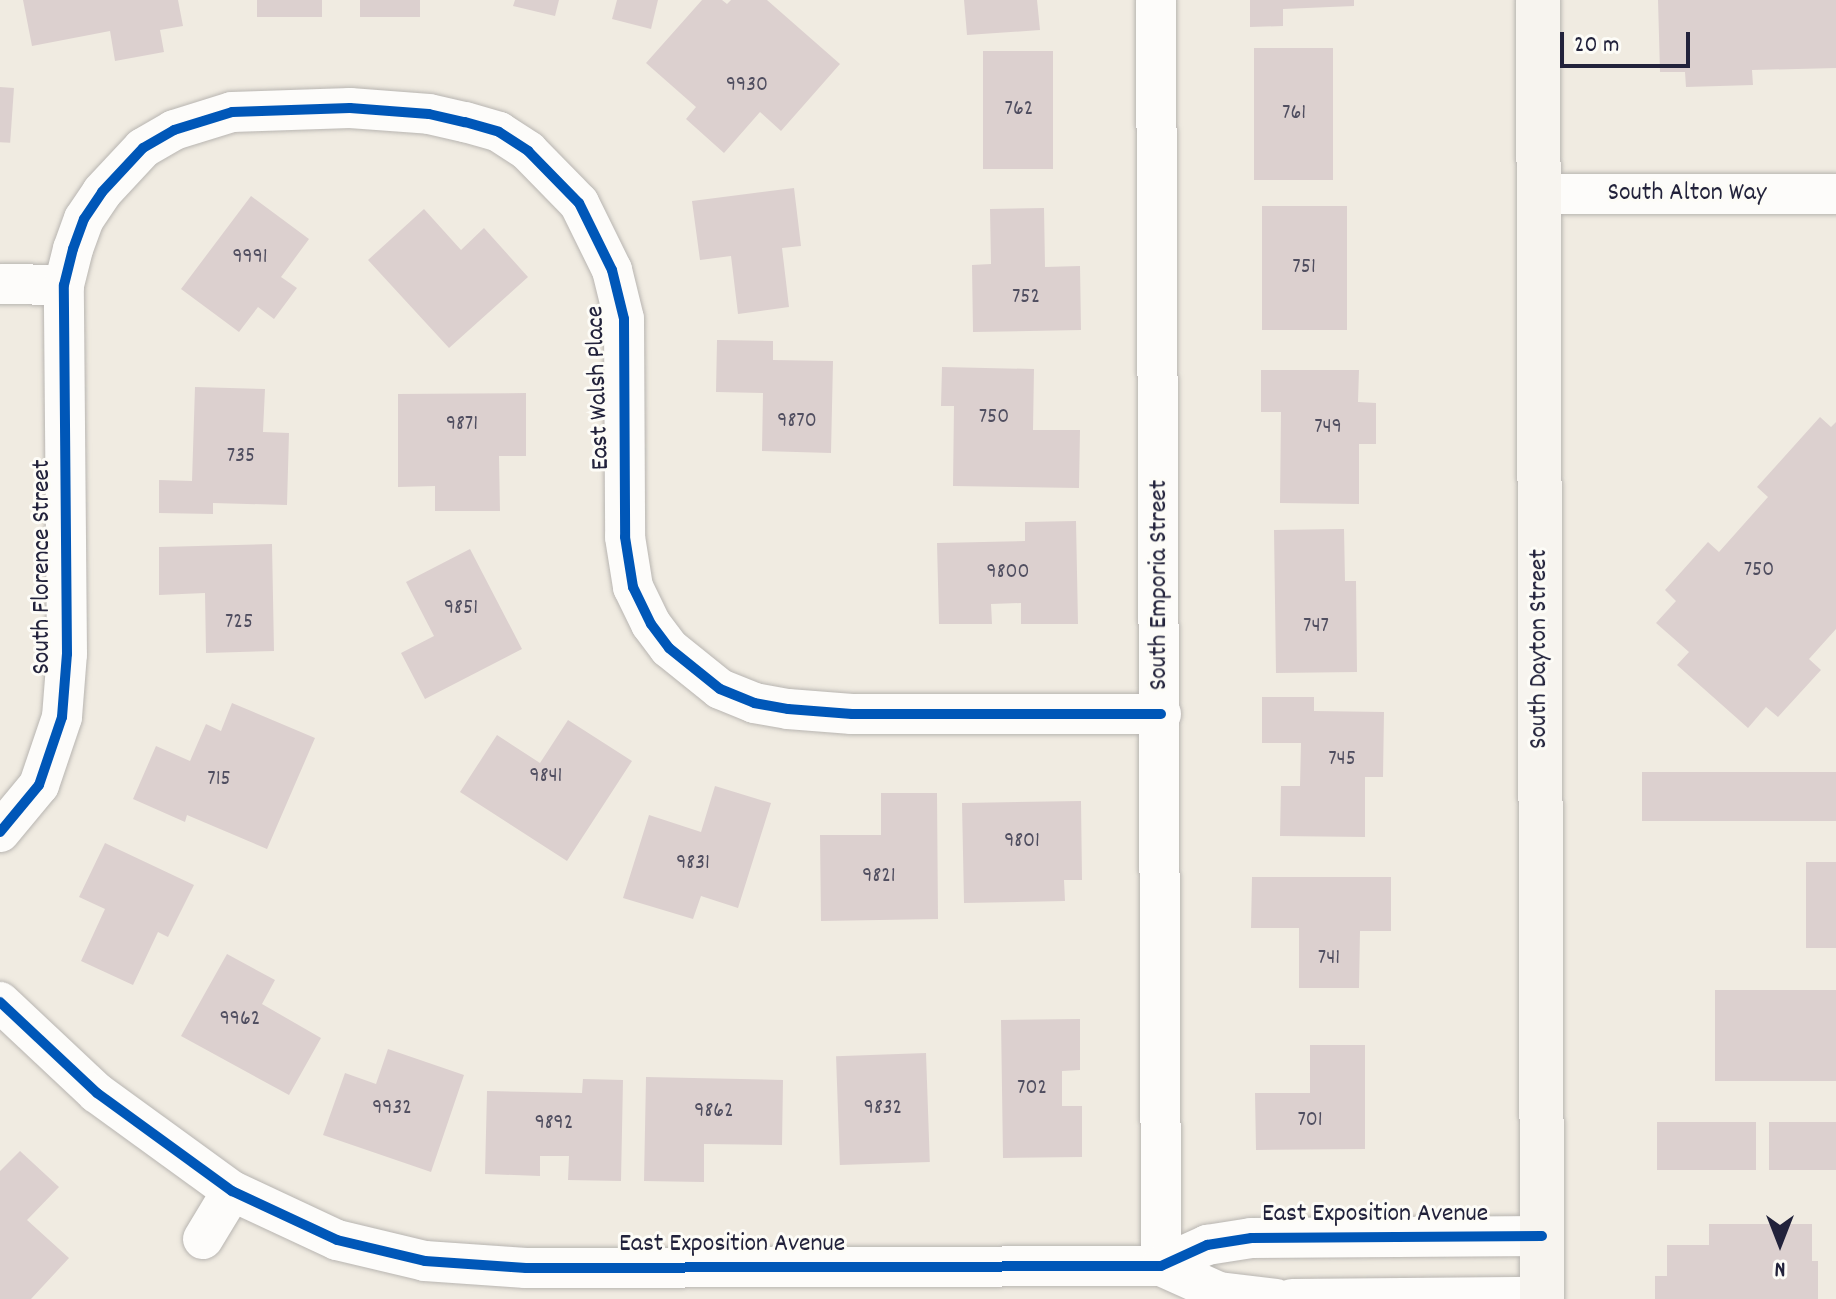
<!DOCTYPE html>
<style>
body{margin:0}
#map{position:relative;width:1836px;height:1299px;overflow:hidden;background:#f0ebe1;font-family:Dekko,sans-serif}
div>[style]{position:absolute}
.building>*{inset:0;background:#dcd0cf;transform-origin:0 0}
.roads{filter:drop-shadow(0 0 2px #b8b5b1) drop-shadow(0 0 2px #b8b5b1)}
.street>*{height:40px;margin:-20px;padding:0 20px;transform-origin:20px;border-radius:20px;background:#fdfcfa}
.secondary>*{height:44px;margin:-22px;padding:0 22px;transform-origin:22px;border-radius:22px;background:#f7f4ef}
.cycleway>*{height:10px;margin:-5px;padding:0 5px;transform-origin:5px;border-radius:5px;background:#0057b8}
span{translate:-50% -50%;white-space:nowrap;text-align:center;line-height:1.15;-webkit-text-stroke:6px #fdfcf7;paint-order:stroke}
.number-label{font-size:22px;color:#504e60}
.number-label span{-webkit-text-stroke-width:0}
.street-label{font-size:26px;color:#22223b}
.north{position:absolute;left:1740px;top:1203px;width:80px;height:80px;-webkit-text-stroke:6px #fdfcf7;paint-order:stroke;rotate:180deg;font-size:22px;font-weight:700;line-height:32px;text-align:center;color:#22223b}
.north::after{content:'';display:block;margin:auto;width:28px;height:36px;background:#22223b;clip-path:polygon(50% 0,100% 100%,50% 72%,0 100%)}
.scale{position:absolute;left:1560px;top:32px;width:130px;height:36px;box-sizing:border-box;border:4px solid #22223b;border-top:0;padding-left:10px;font-size:24px;line-height:28px;white-space:nowrap;color:#22223b;-webkit-text-stroke:6px #fdfcf7;paint-order:stroke}
</style>
<div id="map">
<div class="building">
<i style="clip-path:polygon(23px 0,178px 0,183px 26px,160px 30px,164px 52px,115px 61px,110px 31px,32px 46px)"></i>
<i style="left:257px;top:0;width:65px;height:17px"></i>
<i style="left:360px;top:0;width:60px;height:17px"></i>
<i style="clip-path:polygon(515px 0,559px 0,555px 16px,513px 6px)"></i>
<i style="clip-path:polygon(617px 0,658px 0,651px 29px,612px 19px)"></i>
<i style="clip-path:polygon(702px 0,722px 0,727px 4px,731px 0,767px 0,840px 64px,781px 131px,760px 112px,724px 153px,686px 119px,696px 107px,646px 63px)"></i>
<i style="clip-path:polygon(964px 0,1037px 0,1040px 30px,967px 35px)"></i>
<i style="clip-path:polygon(1250px 0,1354px 0,1354px 6px,1283px 9px,1283px 26px,1250px 27px)"></i>
<i style="clip-path:polygon(1658px 0,1836px 0,1836px 68px,1752px 70px,1753px 85px,1686px 87px,1685px 72px,1660px 72px)"></i>
<i style="left:1254px;top:48px;width:79px;height:132px"></i>
<i style="left:983px;top:51px;width:70px;height:118px"></i>
<i style="left:0;top:87px;width:14px;height:55px;rotate:4deg"></i>
<i style="clip-path:polygon(794px 188px,801px 246px,782px 248px,789px 307px,738px 314px,731px 256px,700px 260px,692px 201px)"></i>
<i style="clip-path:polygon(251px 196px,309px 239px,281px 277px,297px 288px,274px 319px,258px 307px,239px 332px,181px 289px)"></i>
<i style="left:1262px;top:206px;width:85px;height:124px"></i>
<i style="clip-path:polygon(1044px 208px,1045px 267px,1080px 266px,1081px 330px,973px 332px,972px 265px,991px 264px,990px 209px)"></i>
<i style="clip-path:polygon(424px 209px,461px 250px,484px 228px,528px 277px,449px 348px,368px 260px)"></i>
<i style="clip-path:polygon(717px 340px,773px 341px,773px 360px,833px 361px,831px 453px,762px 451px,763px 393px,716px 392px)"></i>
<i style="clip-path:polygon(942px 367px,1034px 369px,1033px 430px,1080px 430px,1079px 488px,953px 486px,954px 406px,941px 406px)"></i>
<i style="clip-path:polygon(1261px 370px,1359px 370px,1358px 402px,1376px 403px,1376px 444px,1359px 444px,1359px 504px,1280px 503px,1281px 412px,1261px 412px)"></i>
<i style="clip-path:polygon(195px 387px,265px 389px,263px 432px,289px 433px,287px 505px,213px 503px,213px 514px,159px 513px,159px 480px,192px 481px)"></i>
<i style="clip-path:polygon(526px 393px,526px 456px,499px 456px,500px 511px,435px 511px,435px 486px,398px 487px,398px 394px)"></i>
<i style="clip-path:polygon(1820px 417px,1831px 427px,1836px 422px,1836px 629px,1809px 659px,1821px 670px,1778px 717px,1766px 707px,1748px 728px,1677px 665px,1689px 652px,1656px 623px,1676px 601px,1665px 590px,1708px 542px,1719px 552px,1768px 497px,1757px 487px)"></i>
<i style="clip-path:polygon(1076px 521px,1078px 624px,1021px 624px,1021px 603px,991px 604px,992px 624px,939px 624px,937px 543px,1025px 541px,1025px 522px)"></i>
<i style="clip-path:polygon(1344px 529px,1345px 581px,1356px 581px,1357px 672px,1276px 673px,1274px 530px)"></i>
<i style="clip-path:polygon(272px 544px,274px 651px,206px 653px,205px 593px,159px 595px,159px 547px)"></i>
<i style="clip-path:polygon(470px 549px,522px 649px,425px 699px,401px 653px,434px 636px,406px 582px)"></i>
<i style="clip-path:polygon(1262px 697px,1314px 697px,1314px 711px,1384px 712px,1383px 777px,1365px 777px,1365px 837px,1280px 836px,1281px 786px,1300px 786px,1301px 743px,1262px 743px)"></i>
<i style="clip-path:polygon(232px 703px,315px 738px,267px 849px,187px 815px,185px 822px,133px 799px,156px 746px,190px 761px,206px 724px,221px 731px)"></i>
<i style="clip-path:polygon(568px 720px,632px 761px,567px 861px,460px 792px,497px 735px,540px 763px)"></i>
<i style="left:1642px;top:772px;width:194px;height:49px"></i>
<i style="clip-path:polygon(715px 786px,771px 803px,738px 908px,701px 896px,693px 919px,623px 898px,649px 815px,701px 832px)"></i>
<i style="clip-path:polygon(881px 793px,937px 793px,938px 919px,821px 921px,820px 835px,881px 835px)"></i>
<i style="clip-path:polygon(1081px 801px,1082px 880px,1064px 880px,1065px 901px,964px 903px,962px 803px)"></i>
<i style="clip-path:polygon(105px 843px,194px 885px,168px 937px,158px 932px,133px 985px,81px 961px,105px 909px,79px 897px)"></i>
<i style="left:1806px;top:862px;width:30px;height:86px"></i>
<i style="clip-path:polygon(1252px 877px,1391px 877px,1391px 931px,1360px 931px,1359px 988px,1299px 988px,1299px 928px,1251px 928px)"></i>
<i style="clip-path:polygon(227px 954px,275px 980px,262px 1004px,321px 1038px,289px 1095px,181px 1036px)"></i>
<i style="left:1715px;top:990px;width:121px;height:91px"></i>
<i style="clip-path:polygon(1080px 1019px,1080px 1070px,1062px 1071px,1062px 1106px,1082px 1106px,1082px 1157px,1003px 1158px,1001px 1020px)"></i>
<i style="clip-path:polygon(1310px 1045px,1365px 1045px,1365px 1149px,1256px 1150px,1255px 1093px,1310px 1093px)"></i>
<i style="clip-path:polygon(388px 1049px,464px 1075px,431px 1172px,323px 1135px,345px 1073px,376px 1084px)"></i>
<i style="left:926px;top:1053px;width:109px;height:90px;rotate:88deg"></i>
<i style="clip-path:polygon(646px 1077px,783px 1080px,782px 1145px,704px 1144px,704px 1182px,644px 1181px)"></i>
<i style="clip-path:polygon(583px 1079px,623px 1080px,621px 1181px,568px 1180px,569px 1156px,540px 1156px,540px 1176px,485px 1174px,487px 1091px,582px 1093px)"></i>
<i style="left:1657px;top:1122px;width:99px;height:48px"></i>
<i style="left:1769px;top:1122px;width:67px;height:48px"></i>
<i style="clip-path:polygon(20px 1151px,59px 1187px,27px 1220px,69px 1258px,31px 1299px,0 1299px,0 1171px)"></i>
<i style="clip-path:polygon(1709px 1224px,1812px 1224px,1812px 1261px,1818px 1261px,1818px 1299px,1655px 1299px,1655px 1276px,1667px 1276px,1667px 1245px,1709px 1245px)"></i>
</div>
<div class="roads">
<div class="street">
<i style="left:1156px;top:0;width:1266px;rotate:89.77deg"></i>
<i style="left:1539px;top:194px;width:297px"></i>
<i style="left:0;top:284px;width:64px;rotate:0.9deg"></i>
<i style="left:0;top:832px;width:61px;rotate:-50.3deg"></i>
<i style="left:39px;top:785px;width:72px;rotate:-71.3deg"></i>
<i style="left:62px;top:717px;width:63px;rotate:-85.5deg"></i>
<i style="left:67px;top:654px;width:369px;rotate:-90.5deg"></i>
<i style="left:64px;top:285px;width:37px;rotate:-76deg"></i>
<i style="left:73px;top:249px;width:32px;rotate:-70deg"></i>
<i style="left:84px;top:219px;width:32px;rotate:-56deg"></i>
<i style="left:102px;top:192px;width:60px;rotate:-47deg"></i>
<i style="left:143px;top:148px;width:36px;rotate:-30deg"></i>
<i style="left:174px;top:130px;width:61px;rotate:-17.2deg"></i>
<i style="left:232px;top:112px;width:118px;rotate:-1.9deg"></i>
<i style="left:350px;top:108px;width:79px;rotate:4.3deg"></i>
<i style="left:429px;top:114px;width:37px;rotate:13deg"></i>
<i style="left:465px;top:122px;width:35px;rotate:16deg"></i>
<i style="left:499px;top:132px;width:35px;rotate:33deg"></i>
<i style="left:528px;top:151px;width:73px;rotate:45.6deg"></i>
<i style="left:579px;top:203px;width:75px;rotate:63.8deg"></i>
<i style="left:612px;top:270px;width:50px;rotate:76.2deg"></i>
<i style="left:624px;top:319px;width:218px;rotate:89.7deg"></i>
<i style="left:625px;top:537px;width:51px;rotate:80.9deg"></i>
<i style="left:633px;top:587px;width:41px;rotate:64.1deg"></i>
<i style="left:651px;top:624px;width:30px;rotate:53deg"></i>
<i style="left:669px;top:648px;width:65px;rotate:38.8deg"></i>
<i style="left:720px;top:689px;width:37px;rotate:22deg"></i>
<i style="left:754px;top:703px;width:35px;rotate:10deg"></i>
<i style="left:788px;top:709px;width:64px;rotate:4.5deg"></i>
<i style="left:852px;top:714px;width:309px"></i>
<i style="left:0;top:1002px;width:133px;rotate:43.2deg"></i>
<i style="left:97px;top:1093px;width:167px;rotate:36deg"></i>
<i style="left:232px;top:1191px;width:116px;rotate:25deg"></i>
<i style="left:337px;top:1240px;width:90px;rotate:13.4deg"></i>
<i style="left:425px;top:1261px;width:101px;rotate:4deg"></i>
<i style="left:526px;top:1268px;width:635px;rotate:-0.18deg"></i>
<i style="left:1161px;top:1266px;width:51px;rotate:-24.5deg"></i>
<i style="left:1207px;top:1245px;width:45px;rotate:-9deg"></i>
<i style="left:1251px;top:1238px;width:291px;rotate:-0.4deg"></i>
<i style="left:203px;top:1239px;width:56px;rotate:-58.9deg"></i>
<i style="left:1161px;top:1266px;width:64px;rotate:24.1deg"></i>
<i style="left:1219px;top:1292px;width:57px;rotate:7deg"></i>
<i style="left:1292px;top:1299px;width:250px;rotate:-0.5deg"></i>
</div>
<div class="secondary">
<i style="left:1538px;top:0;width:1299px;rotate:89.82deg"></i>
</div>
</div>
<div class="cycleway">
<i style="left:0;top:832px;width:61px;rotate:-50.3deg"></i>
<i style="left:39px;top:785px;width:72px;rotate:-71.3deg"></i>
<i style="left:62px;top:717px;width:63px;rotate:-85.5deg"></i>
<i style="left:67px;top:654px;width:369px;rotate:-90.5deg"></i>
<i style="left:64px;top:285px;width:37px;rotate:-76deg"></i>
<i style="left:73px;top:249px;width:32px;rotate:-70deg"></i>
<i style="left:84px;top:219px;width:32px;rotate:-56deg"></i>
<i style="left:102px;top:192px;width:60px;rotate:-47deg"></i>
<i style="left:143px;top:148px;width:36px;rotate:-30deg"></i>
<i style="left:174px;top:130px;width:61px;rotate:-17.2deg"></i>
<i style="left:232px;top:112px;width:118px;rotate:-1.9deg"></i>
<i style="left:350px;top:108px;width:79px;rotate:4.3deg"></i>
<i style="left:429px;top:114px;width:37px;rotate:13deg"></i>
<i style="left:465px;top:122px;width:35px;rotate:16deg"></i>
<i style="left:499px;top:132px;width:35px;rotate:33deg"></i>
<i style="left:528px;top:151px;width:73px;rotate:45.6deg"></i>
<i style="left:579px;top:203px;width:75px;rotate:63.8deg"></i>
<i style="left:612px;top:270px;width:50px;rotate:76.2deg"></i>
<i style="left:624px;top:319px;width:218px;rotate:89.7deg"></i>
<i style="left:625px;top:537px;width:51px;rotate:80.9deg"></i>
<i style="left:633px;top:587px;width:41px;rotate:64.1deg"></i>
<i style="left:651px;top:624px;width:30px;rotate:53deg"></i>
<i style="left:669px;top:648px;width:65px;rotate:38.8deg"></i>
<i style="left:720px;top:689px;width:37px;rotate:22deg"></i>
<i style="left:754px;top:703px;width:35px;rotate:10deg"></i>
<i style="left:788px;top:709px;width:64px;rotate:4.5deg"></i>
<i style="left:852px;top:714px;width:309px"></i>
<i style="left:0;top:1002px;width:133px;rotate:43.2deg"></i>
<i style="left:97px;top:1093px;width:167px;rotate:36deg"></i>
<i style="left:232px;top:1191px;width:116px;rotate:25deg"></i>
<i style="left:337px;top:1240px;width:90px;rotate:13.4deg"></i>
<i style="left:425px;top:1261px;width:101px;rotate:4deg"></i>
<i style="left:526px;top:1268px;width:635px;rotate:-0.18deg"></i>
<i style="left:1161px;top:1266px;width:51px;rotate:-24.5deg"></i>
<i style="left:1207px;top:1245px;width:45px;rotate:-9deg"></i>
<i style="left:1251px;top:1238px;width:291px;rotate:-0.4deg"></i>
</div>
<div class="number-label">
<span style="left:747px;top:86px">9930</span>
<span style="left:1019px;top:110px">762</span>
<span style="left:1294px;top:114px">761</span>
<span style="left:250px;top:258px">9991</span>
<span style="left:1304px;top:268px">751</span>
<span style="left:1026px;top:298px">752</span>
<span style="left:994px;top:418px">750</span>
<span style="left:797px;top:422px">9870</span>
<span style="left:462px;top:425px">9871</span>
<span style="left:1328px;top:428px">749</span>
<span style="left:241px;top:457px">735</span>
<span style="left:1759px;top:571px">750</span>
<span style="left:1008px;top:573px">9800</span>
<span style="left:461px;top:609px">9851</span>
<span style="left:239px;top:623px">725</span>
<span style="left:1316px;top:627px">747</span>
<span style="left:1342px;top:760px">745</span>
<span style="left:546px;top:777px">9841</span>
<span style="left:219px;top:780px">715</span>
<span style="left:1022px;top:842px">9801</span>
<span style="left:693px;top:864px">9831</span>
<span style="left:879px;top:877px">9821</span>
<span style="left:1329px;top:959px">741</span>
<span style="left:240px;top:1020px">9962</span>
<span style="left:1032px;top:1089px">702</span>
<span style="left:392px;top:1109px">9932</span>
<span style="left:883px;top:1109px">9832</span>
<span style="left:714px;top:1112px">9862</span>
<span style="left:1310px;top:1121px">701</span>
<span style="left:554px;top:1124px">9892</span>
</div>
<div class="street-label">
<span style="left:1687px;top:194px">South Alton Way</span>
<span style="left:599px;top:388px;rotate:-92deg">East Walsh Place</span>
<span style="left:43px;top:567px;rotate:-90deg">South Florence Street</span>
<span style="left:1160px;top:585px;rotate:-90deg">South Emporia Street</span>
<span style="left:1540px;top:649px;rotate:-90deg">South Dayton Street</span>
<span style="left:1375px;top:1215px">East Exposition Avenue</span>
<span style="left:732px;top:1245px">East Exposition Avenue</span>
</div>
<div class="north">N</div>
<div class="scale">20 m</div>
</div>
